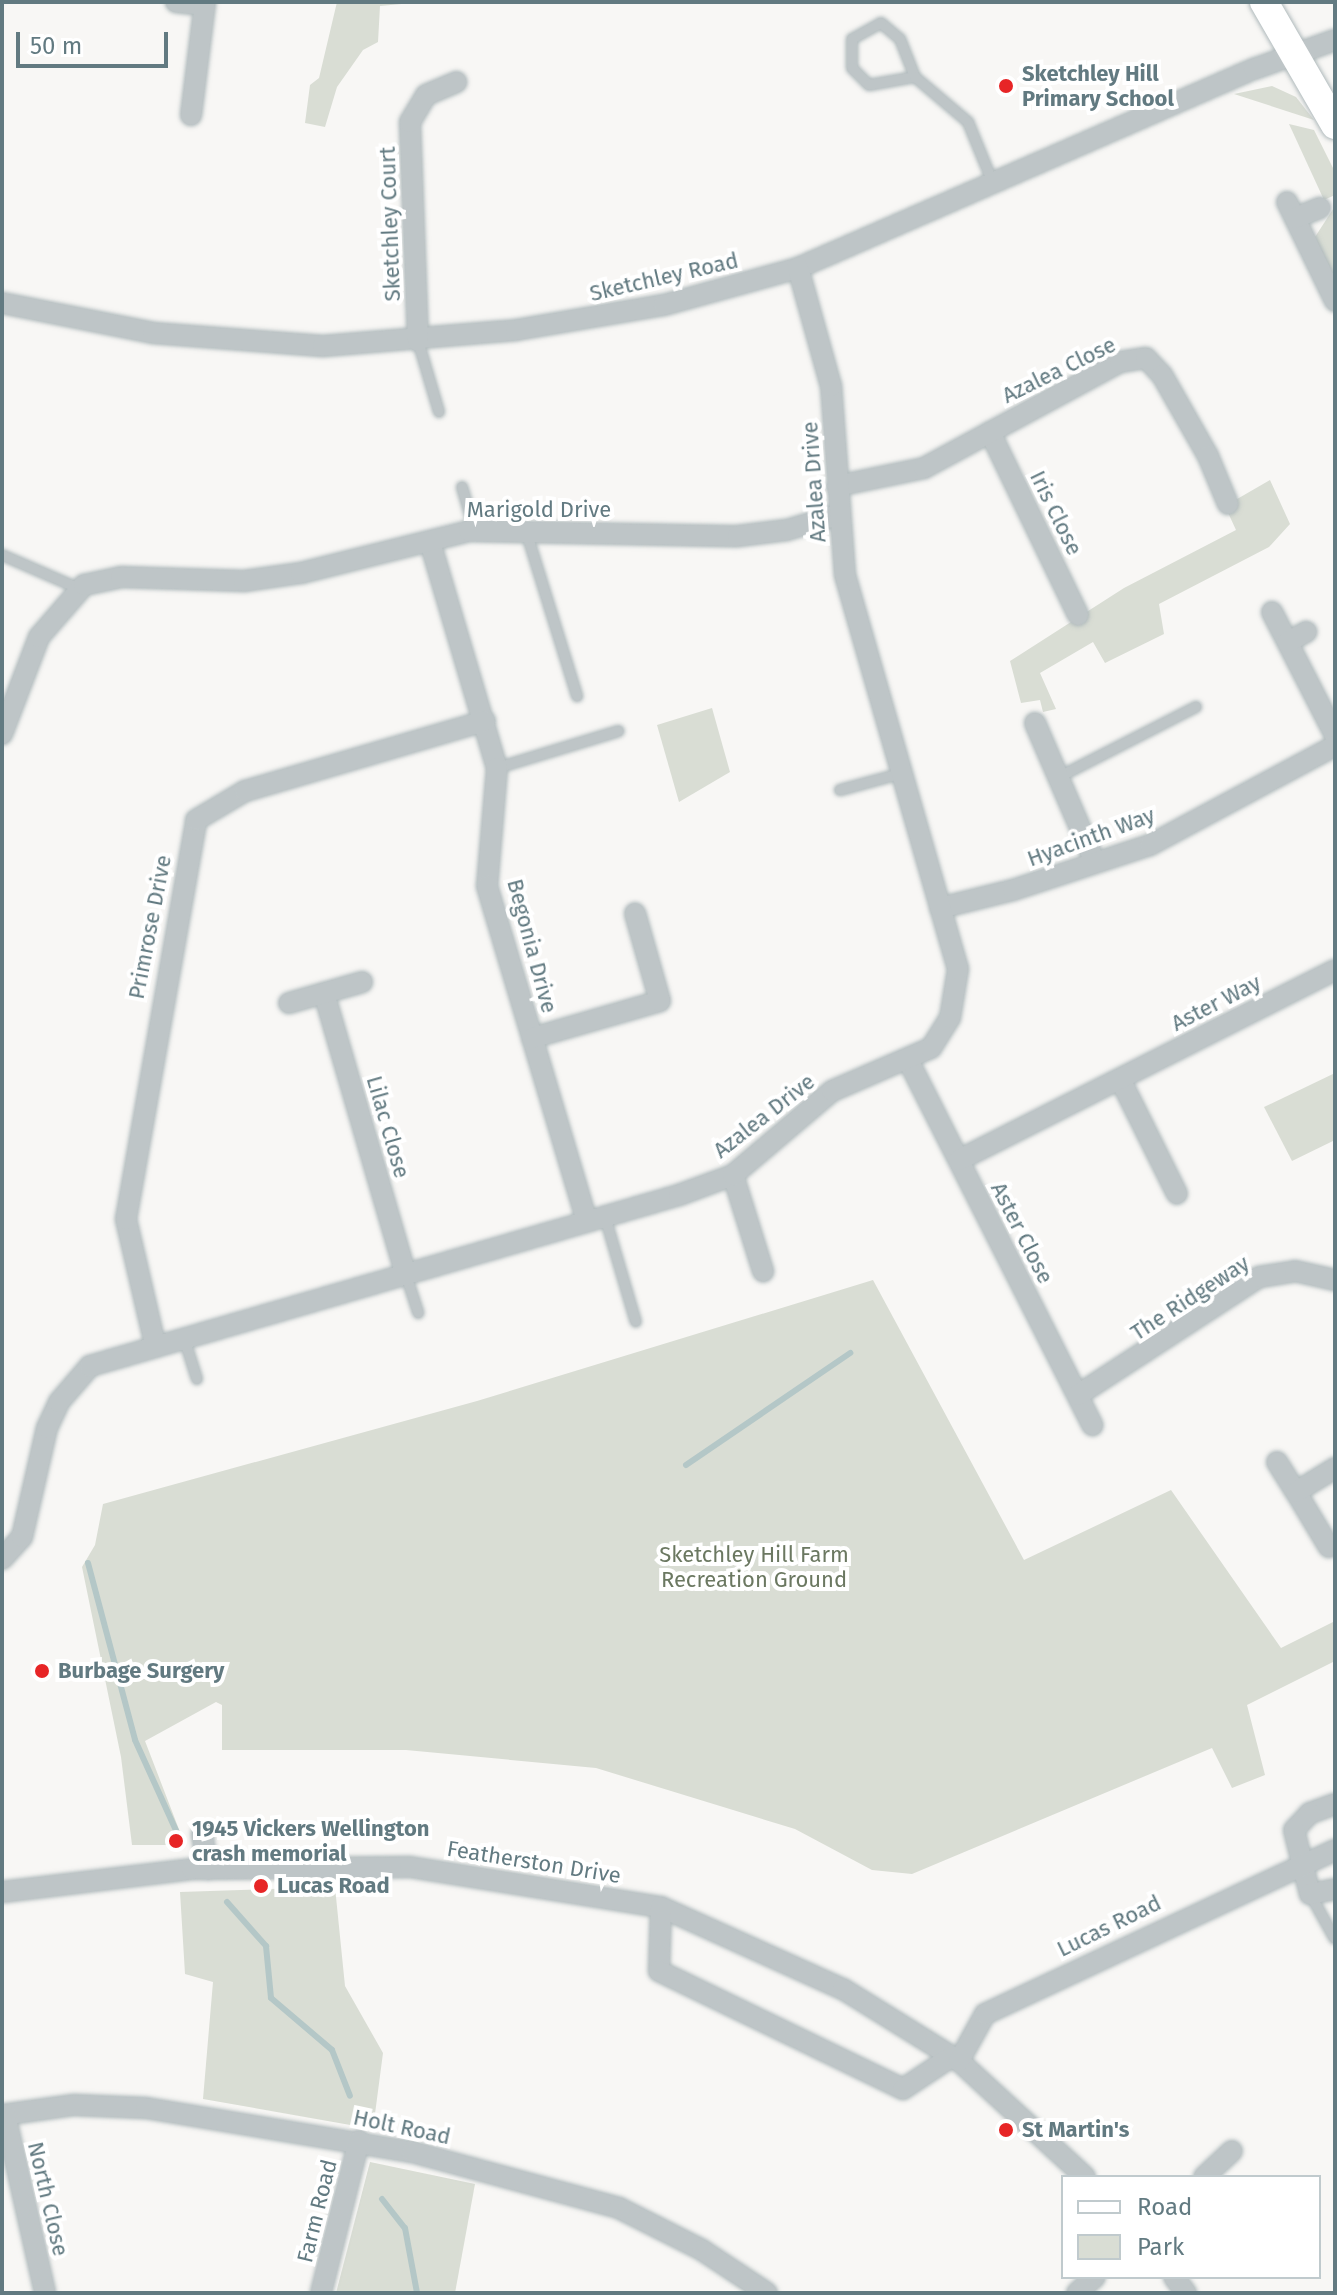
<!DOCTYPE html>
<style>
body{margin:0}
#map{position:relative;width:1337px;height:2295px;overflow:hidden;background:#f8f7f5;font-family:"Fira Sans",sans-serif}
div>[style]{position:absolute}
.green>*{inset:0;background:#d9ddd4}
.stream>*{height:6px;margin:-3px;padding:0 3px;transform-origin:3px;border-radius:3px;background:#b4c7c7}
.roads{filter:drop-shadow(0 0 2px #b0babc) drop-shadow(0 0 2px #b0babc)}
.service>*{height:10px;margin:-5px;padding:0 5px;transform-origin:5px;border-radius:5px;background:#bec5c7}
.minor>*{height:20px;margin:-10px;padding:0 10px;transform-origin:10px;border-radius:10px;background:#bec5c7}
.secondary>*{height:28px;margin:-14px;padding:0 14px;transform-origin:14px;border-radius:14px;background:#fff}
.dots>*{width:22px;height:22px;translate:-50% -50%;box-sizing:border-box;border:4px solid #fff;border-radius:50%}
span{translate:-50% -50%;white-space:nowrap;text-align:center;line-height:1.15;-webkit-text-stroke:8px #fff;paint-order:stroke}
.poi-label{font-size:22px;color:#627a81;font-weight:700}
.left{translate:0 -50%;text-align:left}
.street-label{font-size:22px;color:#627a81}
.park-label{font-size:22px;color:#6b7861}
.frame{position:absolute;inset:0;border:4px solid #627a81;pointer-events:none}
.legend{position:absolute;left:1061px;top:2175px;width:260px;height:104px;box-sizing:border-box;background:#fff;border:2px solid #c0cacd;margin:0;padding:10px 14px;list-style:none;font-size:24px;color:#627a81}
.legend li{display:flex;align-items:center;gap:16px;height:40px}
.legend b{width:40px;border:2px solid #c0cacd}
.scale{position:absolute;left:16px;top:32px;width:152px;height:36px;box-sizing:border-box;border:4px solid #627a81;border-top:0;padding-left:10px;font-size:24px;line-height:28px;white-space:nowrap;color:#627a81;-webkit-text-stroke:6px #fff;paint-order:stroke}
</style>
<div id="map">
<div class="green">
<i style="clip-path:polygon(337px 2px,423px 2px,380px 6px,378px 42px,363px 50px,337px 87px,325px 127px,305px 123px,310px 85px,319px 78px)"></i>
<i style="clip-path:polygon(1272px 86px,1296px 97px,1314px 120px,1234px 94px)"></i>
<i style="clip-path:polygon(1289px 124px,1314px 130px,1335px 172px,1335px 195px,1324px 200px)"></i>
<i style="clip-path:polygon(1335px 206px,1335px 288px,1315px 237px)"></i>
<i style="clip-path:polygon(1270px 480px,1290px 524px,1269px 547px,1159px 604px,1164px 634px,1105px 663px,1093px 642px,1040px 673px,1056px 709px,1043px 712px,1040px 700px,1021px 703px,1010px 661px,1124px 588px,1236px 530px,1225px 506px)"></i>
<i style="clip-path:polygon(712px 708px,730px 772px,679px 802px,657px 725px)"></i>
<i style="clip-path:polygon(1335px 1073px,1335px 1140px,1292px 1161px,1264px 1107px)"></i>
<i style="clip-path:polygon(873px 1280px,1024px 1560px,1171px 1490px,1281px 1648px,1335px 1621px,1335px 1661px,1247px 1705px,1265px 1775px,1232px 1788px,1212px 1748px,912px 1874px,872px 1870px,795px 1829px,596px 1768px,406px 1750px,222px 1750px,222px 1705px,216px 1702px,145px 1741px,185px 1845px,132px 1845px,121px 1757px,82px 1567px,95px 1545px,103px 1504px,477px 1401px)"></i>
<i style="clip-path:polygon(335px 1887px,345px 1986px,383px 2053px,373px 2129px,203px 2099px,213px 1982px,185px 1974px,180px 1892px)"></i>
<i style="clip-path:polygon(370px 2162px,475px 2184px,455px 2293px,336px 2293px)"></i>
</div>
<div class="stream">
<i style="left:686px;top:1465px;width:199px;rotate:-34.3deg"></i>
<i style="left:88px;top:1563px;width:183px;rotate:75.1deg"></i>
<i style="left:135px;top:1740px;width:107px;rotate:65.6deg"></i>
<i style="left:227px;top:1902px;width:59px;rotate:48.4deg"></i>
<i style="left:266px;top:1946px;width:52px;rotate:84.5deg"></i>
<i style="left:271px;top:1998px;width:80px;rotate:40.4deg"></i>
<i style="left:332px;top:2050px;width:49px;rotate:68.6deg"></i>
<i style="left:382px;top:2199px;width:37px;rotate:52deg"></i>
<i style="left:405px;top:2228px;width:66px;rotate:79.5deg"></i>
</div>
<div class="roads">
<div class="service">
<i style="left:915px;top:77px;width:41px;rotate:-111.5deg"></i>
<i style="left:900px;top:39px;width:25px;rotate:-140deg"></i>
<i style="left:881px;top:23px;width:33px;rotate:151deg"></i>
<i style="left:852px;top:39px;width:29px;rotate:90deg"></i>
<i style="left:852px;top:68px;width:24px;rotate:45deg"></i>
<i style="left:869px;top:85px;width:47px;rotate:-9.9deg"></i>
<i style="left:915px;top:77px;width:70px;rotate:40.3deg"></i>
<i style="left:968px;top:122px;width:66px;rotate:67.7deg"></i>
<i style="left:418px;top:341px;width:74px;rotate:73.5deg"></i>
<i style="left:462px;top:487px;width:46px;rotate:73.5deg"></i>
<i style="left:526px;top:531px;width:173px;rotate:72.8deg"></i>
<i style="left:2px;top:555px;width:85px;rotate:23.6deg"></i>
<i style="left:497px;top:768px;width:127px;rotate:-16.9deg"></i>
<i style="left:1059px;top:777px;width:154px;rotate:-27.1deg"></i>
<i style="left:840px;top:790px;width:65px;rotate:-15.1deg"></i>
<i style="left:605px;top:1217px;width:109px;rotate:73.6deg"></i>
<i style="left:406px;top:1275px;width:40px;rotate:72deg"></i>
<i style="left:184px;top:1338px;width:43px;rotate:72.4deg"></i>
<i style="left:1310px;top:1894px;width:51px;rotate:60.9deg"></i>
</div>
<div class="minor">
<i style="left:176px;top:2px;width:29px;rotate:6deg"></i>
<i style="left:191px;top:115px;width:114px;rotate:-82.9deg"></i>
<i style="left:1287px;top:202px;width:110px;rotate:64.1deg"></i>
<i style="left:1295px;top:218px;width:27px;rotate:-22deg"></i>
<i style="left:2px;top:303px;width:154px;rotate:11.2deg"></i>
<i style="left:153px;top:333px;width:170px;rotate:4.4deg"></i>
<i style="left:323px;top:346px;width:194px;rotate:-4.7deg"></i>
<i style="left:516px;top:330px;width:150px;rotate:-9.6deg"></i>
<i style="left:664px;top:305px;width:139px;rotate:-15.4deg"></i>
<i style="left:798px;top:268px;width:498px;rotate:-23.6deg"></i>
<i style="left:1254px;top:69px;width:86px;rotate:-19.7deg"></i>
<i style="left:418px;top:341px;width:219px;rotate:-92.1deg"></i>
<i style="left:410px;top:122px;width:31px;rotate:-59deg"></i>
<i style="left:426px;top:95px;width:33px;rotate:-23deg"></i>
<i style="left:990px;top:432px;width:203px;rotate:64.3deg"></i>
<i style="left:837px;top:486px;width:89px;rotate:-11.7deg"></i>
<i style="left:924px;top:468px;width:223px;rotate:-28.4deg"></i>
<i style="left:1120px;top:362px;width:26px;rotate:-9deg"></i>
<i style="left:1146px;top:358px;width:23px;rotate:47deg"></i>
<i style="left:1162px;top:375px;width:93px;rotate:60.4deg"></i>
<i style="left:1208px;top:456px;width:52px;rotate:67.4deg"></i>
<i style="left:430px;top:542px;width:236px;rotate:73.5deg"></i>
<i style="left:497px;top:768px;width:118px;rotate:94.8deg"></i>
<i style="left:487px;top:886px;width:350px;rotate:73.4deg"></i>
<i style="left:1272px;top:612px;width:138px;rotate:62.9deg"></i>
<i style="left:1288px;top:642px;width:21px;rotate:-29deg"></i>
<i style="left:1035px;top:723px;width:151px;rotate:66.7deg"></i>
<i style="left:2px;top:734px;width:104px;rotate:-69.1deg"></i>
<i style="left:39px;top:637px;width:69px;rotate:-49.1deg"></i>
<i style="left:84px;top:585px;width:38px;rotate:-12deg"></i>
<i style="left:121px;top:577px;width:123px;rotate:1.9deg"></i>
<i style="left:244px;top:581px;width:58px;rotate:-8deg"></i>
<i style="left:301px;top:573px;width:173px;rotate:-14deg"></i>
<i style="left:469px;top:531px;width:269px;rotate:1.1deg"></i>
<i style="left:738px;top:536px;width:49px;rotate:-7deg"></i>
<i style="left:787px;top:530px;width:52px;rotate:-16.7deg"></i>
<i style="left:940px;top:908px;width:75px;rotate:-13.9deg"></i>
<i style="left:1013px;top:890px;width:144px;rotate:-18.2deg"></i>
<i style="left:1150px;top:845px;width:210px;rotate:-28.2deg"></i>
<i style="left:324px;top:993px;width:294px;rotate:73.8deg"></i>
<i style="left:289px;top:1003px;width:76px;rotate:-16deg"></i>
<i style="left:532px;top:1038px;width:133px;rotate:-16.1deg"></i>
<i style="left:660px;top:1001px;width:91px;rotate:-105.9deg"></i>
<i style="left:909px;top:1062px;width:407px;rotate:63.2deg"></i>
<i style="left:1120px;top:1079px;width:128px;rotate:63.6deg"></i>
<i style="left:959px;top:1160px;width:421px;rotate:-26.8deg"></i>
<i style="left:733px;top:1175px;width:101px;rotate:72.6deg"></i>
<i style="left:155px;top:1344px;width:128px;rotate:-103.1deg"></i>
<i style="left:126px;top:1219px;width:405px;rotate:-80deg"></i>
<i style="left:196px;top:820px;width:57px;rotate:-30.6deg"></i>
<i style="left:245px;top:791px;width:250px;rotate:-16.3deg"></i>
<i style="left:1078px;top:1395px;width:216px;rotate:-33.1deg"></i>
<i style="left:1259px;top:1277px;width:36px;rotate:-9deg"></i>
<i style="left:1295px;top:1271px;width:41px;rotate:12.7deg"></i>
<i style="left:1277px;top:1462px;width:36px;rotate:58deg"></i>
<i style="left:1329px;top:1547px;width:64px;rotate:-121deg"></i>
<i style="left:1296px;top:1492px;width:46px;rotate:-31.6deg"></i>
<i style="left:2px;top:1559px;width:30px;rotate:-48deg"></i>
<i style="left:22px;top:1537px;width:112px;rotate:-77.1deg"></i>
<i style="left:47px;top:1428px;width:29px;rotate:-65deg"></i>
<i style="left:59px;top:1402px;width:48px;rotate:-49.3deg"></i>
<i style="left:90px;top:1366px;width:613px;rotate:-16.19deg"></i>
<i style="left:679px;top:1195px;width:58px;rotate:-20.3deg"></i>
<i style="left:733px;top:1175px;width:130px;rotate:-40.3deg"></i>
<i style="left:832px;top:1091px;width:108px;rotate:-23.5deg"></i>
<i style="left:931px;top:1048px;width:36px;rotate:-58deg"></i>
<i style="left:950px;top:1018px;width:50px;rotate:-80.7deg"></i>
<i style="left:958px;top:969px;width:410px;rotate:-106deg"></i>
<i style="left:845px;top:575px;width:190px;rotate:-94.2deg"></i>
<i style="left:831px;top:386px;width:123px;rotate:-105.6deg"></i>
<i style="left:1335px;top:1804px;width:27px;rotate:160deg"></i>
<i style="left:1310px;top:1813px;width:23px;rotate:133deg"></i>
<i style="left:1294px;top:1830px;width:66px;rotate:76deg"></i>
<i style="left:1310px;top:1894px;width:25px;rotate:-11deg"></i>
<i style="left:202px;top:1834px;width:36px;rotate:80deg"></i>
<i style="left:2px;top:1892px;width:191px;rotate:-6.9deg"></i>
<i style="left:192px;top:1869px;width:218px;rotate:-0.5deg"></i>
<i style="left:410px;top:1867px;width:254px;rotate:9.1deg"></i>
<i style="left:661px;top:1907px;width:200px;rotate:24.3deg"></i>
<i style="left:843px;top:1989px;width:137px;rotate:31.8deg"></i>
<i style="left:959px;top:2061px;width:171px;rotate:42.6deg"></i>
<i style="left:661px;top:1907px;width:64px;rotate:91.8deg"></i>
<i style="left:659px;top:1971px;width:271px;rotate:25.8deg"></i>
<i style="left:903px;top:2089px;width:58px;rotate:-33.7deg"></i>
<i style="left:959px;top:2061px;width:54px;rotate:-61deg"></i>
<i style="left:985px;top:2014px;width:387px;rotate:-25.1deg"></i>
<i style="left:2px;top:2115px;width:73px;rotate:-7.9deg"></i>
<i style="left:74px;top:2105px;width:72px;rotate:2.4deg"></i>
<i style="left:146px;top:2108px;width:270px;rotate:9.4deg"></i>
<i style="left:412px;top:2152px;width:214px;rotate:15.1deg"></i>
<i style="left:619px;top:2208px;width:93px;rotate:26.8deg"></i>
<i style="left:702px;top:2250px;width:78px;rotate:33.5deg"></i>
<i style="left:5px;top:2115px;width:182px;rotate:77.3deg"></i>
<i style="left:1204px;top:2177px;width:38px;rotate:-43deg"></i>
<i style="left:1174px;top:2277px;width:20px;rotate:53deg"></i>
<i style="left:321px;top:2293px;width:157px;rotate:-76deg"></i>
<i style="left:1077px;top:2293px;width:24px;rotate:-42deg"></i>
</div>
<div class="secondary">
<i style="left:1264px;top:2px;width:142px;rotate:60deg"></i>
</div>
</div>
<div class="dots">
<i style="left:1006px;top:86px;background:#e72526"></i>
<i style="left:42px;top:1671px;background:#e72526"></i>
<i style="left:176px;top:1841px;background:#e72526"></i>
<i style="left:261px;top:1886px;background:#e72526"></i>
<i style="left:1006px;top:2130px;background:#e72526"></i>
</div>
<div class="poi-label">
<span class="left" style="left:1022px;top:86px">Sketchley Hill<br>Primary School</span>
<span class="left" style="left:58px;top:1671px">Burbage Surgery</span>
<span class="left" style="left:192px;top:1841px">1945 Vickers Wellington<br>crash memorial</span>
<span class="left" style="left:277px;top:1886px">Lucas Road</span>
<span class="left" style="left:1022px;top:2130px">St Martin's</span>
</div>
<div class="street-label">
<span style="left:390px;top:224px;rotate:-92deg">Sketchley Court</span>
<span style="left:664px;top:277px;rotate:-13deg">Sketchley Road</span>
<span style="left:1059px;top:370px;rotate:-26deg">Azalea Close</span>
<span style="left:814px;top:482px;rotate:-94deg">Azalea Drive</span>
<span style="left:539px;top:510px">Marigold Drive</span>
<span style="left:1056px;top:513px;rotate:64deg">Iris Close</span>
<span style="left:1091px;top:837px;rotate:-20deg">Hyacinth Way</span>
<span style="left:150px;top:927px;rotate:-79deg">Primrose Drive</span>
<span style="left:532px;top:946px;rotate:75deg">Begonia Drive</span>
<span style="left:1216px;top:1003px;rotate:-27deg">Aster Way</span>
<span style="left:764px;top:1116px;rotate:-38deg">Azalea Drive</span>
<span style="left:388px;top:1127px;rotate:74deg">Lilac Close</span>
<span style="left:1022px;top:1233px;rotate:63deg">Aster Close</span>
<span style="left:1190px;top:1298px;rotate:-33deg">The Ridgeway</span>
<span style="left:534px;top:1862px;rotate:9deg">Featherston Drive</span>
<span style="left:1109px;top:1926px;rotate:-26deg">Lucas Road</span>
<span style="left:402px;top:2127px;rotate:12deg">Holt Road</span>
<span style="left:48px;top:2199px;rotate:77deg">North Close</span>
<span style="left:317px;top:2211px;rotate:-76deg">Farm Road</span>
</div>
<div class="park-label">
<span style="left:754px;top:1567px">Sketchley Hill Farm<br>Recreation Ground</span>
</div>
<div class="frame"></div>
<ul class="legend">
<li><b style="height:10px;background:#fff"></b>Road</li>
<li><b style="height:22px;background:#d9ddd4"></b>Park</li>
</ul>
<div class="scale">50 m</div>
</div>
